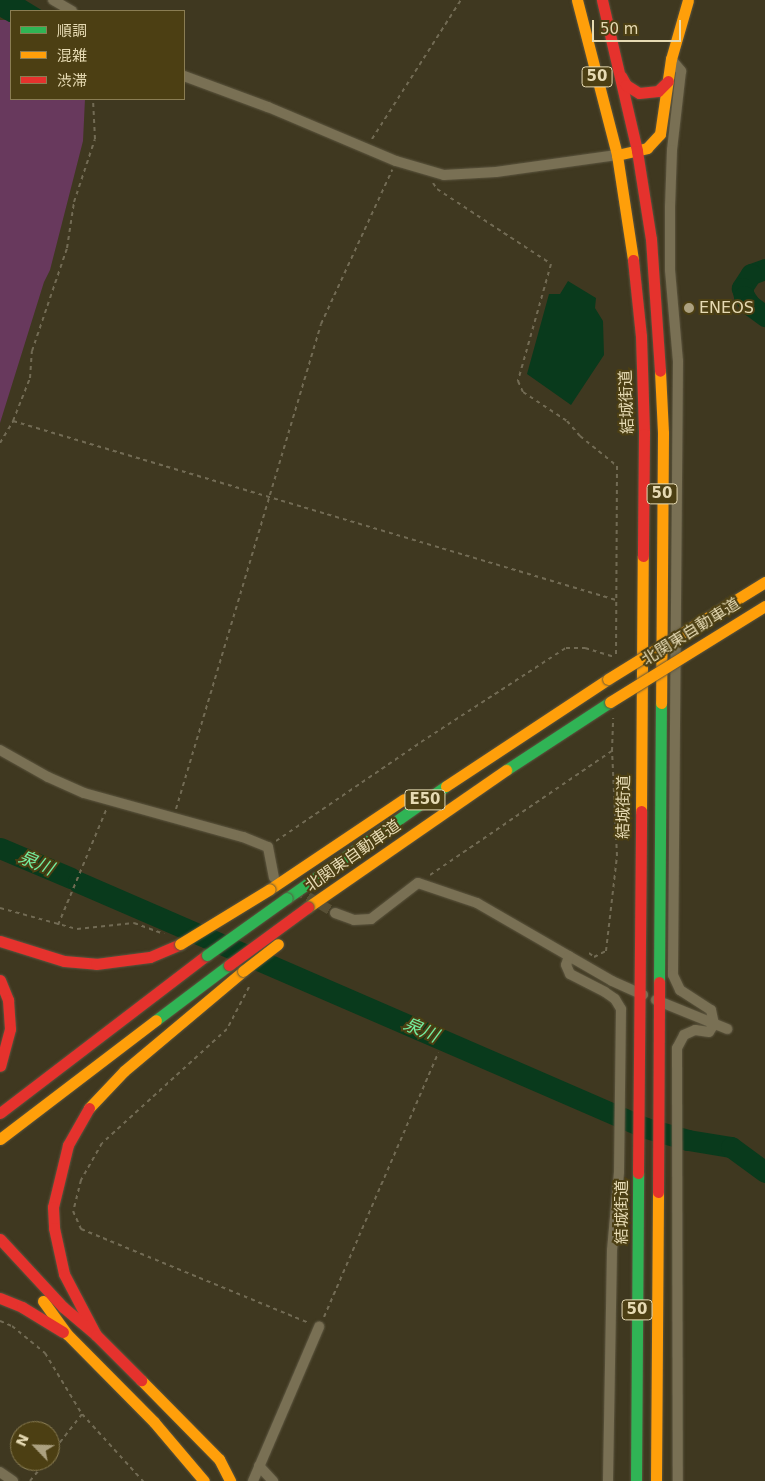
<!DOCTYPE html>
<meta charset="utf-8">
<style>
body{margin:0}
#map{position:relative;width:765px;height:1481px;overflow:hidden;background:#3f3820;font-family:"DejaVu Sans","Noto Sans JP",sans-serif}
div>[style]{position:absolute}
.green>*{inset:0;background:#68395d}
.water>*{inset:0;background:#093a1c}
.river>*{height:21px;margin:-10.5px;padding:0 10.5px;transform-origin:10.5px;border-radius:10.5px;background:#093a1c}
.street-tunnel>*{height:10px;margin-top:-5px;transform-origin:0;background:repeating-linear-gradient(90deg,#585036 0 10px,transparent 0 15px)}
.path>*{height:2px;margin-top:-1px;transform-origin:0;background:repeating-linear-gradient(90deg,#726b54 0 4px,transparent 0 8px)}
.roads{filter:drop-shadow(0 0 1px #5c553f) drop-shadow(0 0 1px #5c553f)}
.street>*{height:10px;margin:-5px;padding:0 5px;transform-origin:5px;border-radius:5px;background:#797054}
.fast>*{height:11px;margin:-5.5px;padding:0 5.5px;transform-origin:5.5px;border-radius:5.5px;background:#30b455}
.slow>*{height:11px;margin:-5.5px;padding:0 5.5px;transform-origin:5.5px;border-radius:5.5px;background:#ff9f0a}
.jam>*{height:11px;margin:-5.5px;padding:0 5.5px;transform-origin:5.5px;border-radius:5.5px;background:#e5322d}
.bridges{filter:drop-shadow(0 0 1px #5c553f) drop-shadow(0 0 1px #5c553f)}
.fast-bridge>*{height:11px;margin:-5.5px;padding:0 5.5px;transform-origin:5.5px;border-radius:5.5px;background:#30b455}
.slow-bridge>*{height:11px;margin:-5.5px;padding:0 5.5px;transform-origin:5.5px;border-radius:5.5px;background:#ff9f0a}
.jam-bridge>*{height:11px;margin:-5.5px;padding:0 5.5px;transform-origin:5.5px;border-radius:5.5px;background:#e5322d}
.dots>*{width:14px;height:14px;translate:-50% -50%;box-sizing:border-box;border:2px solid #4c3f13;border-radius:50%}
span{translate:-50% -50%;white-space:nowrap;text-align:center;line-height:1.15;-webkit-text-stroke:4px #4c3f13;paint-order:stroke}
.shield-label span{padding:1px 4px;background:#4c3f13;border:1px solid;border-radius:4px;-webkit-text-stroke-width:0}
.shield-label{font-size:15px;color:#e6dab3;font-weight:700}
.poi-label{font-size:16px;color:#e6dab3}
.left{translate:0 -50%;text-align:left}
.street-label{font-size:16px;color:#e6dab3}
.water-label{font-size:18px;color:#74ec9e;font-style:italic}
.legend{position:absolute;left:10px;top:10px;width:175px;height:90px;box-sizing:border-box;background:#4c3f13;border:1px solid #8a7d53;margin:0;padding:6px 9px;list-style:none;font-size:15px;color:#e6dab3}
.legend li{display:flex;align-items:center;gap:10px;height:25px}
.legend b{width:25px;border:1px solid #8a7d53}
.north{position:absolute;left:10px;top:1421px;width:50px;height:50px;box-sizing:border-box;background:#4c3f13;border:1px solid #8a7d53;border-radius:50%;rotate:294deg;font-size:14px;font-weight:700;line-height:20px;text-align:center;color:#e6dab3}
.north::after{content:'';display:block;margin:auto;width:18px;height:22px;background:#aca180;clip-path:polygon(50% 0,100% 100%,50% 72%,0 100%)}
.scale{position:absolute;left:592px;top:20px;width:89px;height:22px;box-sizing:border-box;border:2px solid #e6dab3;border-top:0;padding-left:6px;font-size:15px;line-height:18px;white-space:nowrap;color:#e6dab3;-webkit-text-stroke:4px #4c3f13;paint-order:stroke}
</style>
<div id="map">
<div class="green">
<i style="clip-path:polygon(0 20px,11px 20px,11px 99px,85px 99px,83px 141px,50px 270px,44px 282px,0 423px)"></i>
</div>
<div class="water">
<i style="clip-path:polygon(0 0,25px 0,43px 11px,11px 11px,11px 22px,9px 22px,0 17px)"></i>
<i style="clip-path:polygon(568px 281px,596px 298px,595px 308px,603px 321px,604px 355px,571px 405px,527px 374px,549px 294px,560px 294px)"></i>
</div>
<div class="river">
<i style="left:765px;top:269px;width:15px;rotate:160deg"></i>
<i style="left:751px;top:274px;width:17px;rotate:123deg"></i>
<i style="left:742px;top:288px;width:8px;rotate:76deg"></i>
<i style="left:744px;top:296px;width:11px;rotate:56deg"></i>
<i style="left:750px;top:305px;width:19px;rotate:36deg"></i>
<i style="left:0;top:848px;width:77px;rotate:22.9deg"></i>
<i style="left:78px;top:882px;width:619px;rotate:23.42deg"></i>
<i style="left:646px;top:1128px;width:44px;rotate:15.9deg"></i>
<i style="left:688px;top:1140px;width:44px;rotate:9.2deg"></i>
<i style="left:731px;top:1147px;width:42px;rotate:36.3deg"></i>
</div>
<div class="street-tunnel">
<i style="left:295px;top:889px;width:47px;rotate:31deg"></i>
</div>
<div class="path">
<i style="left:372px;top:139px;width:165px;rotate:-57.4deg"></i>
<i style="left:433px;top:183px;width:7px;rotate:56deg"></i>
<i style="left:437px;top:189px;width:136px;rotate:33.3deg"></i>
<i style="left:551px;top:264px;width:122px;rotate:105.8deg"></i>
<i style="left:518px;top:381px;width:12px;rotate:66deg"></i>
<i style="left:523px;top:392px;width:53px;rotate:33.4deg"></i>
<i style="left:567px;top:421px;width:20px;rotate:49deg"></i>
<i style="left:580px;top:436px;width:48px;rotate:39deg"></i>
<i style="left:617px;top:466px;width:190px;rotate:90.3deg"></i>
<i style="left:13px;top:421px;width:629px;rotate:16.53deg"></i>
<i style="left:0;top:443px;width:26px;rotate:-59deg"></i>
<i style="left:13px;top:421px;width:46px;rotate:-68.4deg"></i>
<i style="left:30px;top:378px;width:27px;rotate:-86deg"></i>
<i style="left:32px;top:351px;width:109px;rotate:-71.2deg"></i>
<i style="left:67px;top:248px;width:47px;rotate:-81.3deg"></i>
<i style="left:74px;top:202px;width:66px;rotate:-71.6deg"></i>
<i style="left:95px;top:139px;width:40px;rotate:-92.9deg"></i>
<i style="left:176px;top:809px;width:506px;rotate:-73.35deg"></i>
<i style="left:321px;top:324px;width:170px;rotate:-65.2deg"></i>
<i style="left:276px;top:841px;width:176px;rotate:-34.3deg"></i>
<i style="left:421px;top:742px;width:173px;rotate:-33deg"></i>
<i style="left:566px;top:648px;width:19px"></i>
<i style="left:585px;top:648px;width:30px;rotate:17deg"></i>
<i style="left:430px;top:875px;width:220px;rotate:-34.3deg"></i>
<i style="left:0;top:908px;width:80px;rotate:15.3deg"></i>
<i style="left:77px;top:929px;width:57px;rotate:-6deg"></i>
<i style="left:134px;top:923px;width:32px;rotate:20deg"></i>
<i style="left:58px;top:925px;width:125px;rotate:-67.3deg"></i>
<i style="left:589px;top:953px;width:6px;rotate:39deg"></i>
<i style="left:594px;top:957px;width:13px;rotate:-27deg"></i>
<i style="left:606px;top:951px;width:96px;rotate:-83.4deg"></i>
<i style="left:617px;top:856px;width:105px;rotate:-92.7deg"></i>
<i style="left:612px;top:751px;width:33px;rotate:-88deg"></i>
<i style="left:249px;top:987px;width:47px;rotate:117.6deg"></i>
<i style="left:227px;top:1029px;width:169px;rotate:137.6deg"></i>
<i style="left:102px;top:1143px;width:43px;rotate:119.6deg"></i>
<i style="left:81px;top:1180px;width:32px;rotate:104deg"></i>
<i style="left:73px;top:1211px;width:20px;rotate:66deg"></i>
<i style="left:81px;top:1229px;width:247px;rotate:22.4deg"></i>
<i style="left:324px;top:1317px;width:288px;rotate:-66.6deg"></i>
<i style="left:0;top:1321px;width:13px;rotate:23deg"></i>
<i style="left:12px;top:1326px;width:43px;rotate:39.3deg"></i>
<i style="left:45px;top:1353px;width:71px;rotate:58.8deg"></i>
<i style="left:82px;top:1414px;width:91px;rotate:47.7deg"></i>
<i style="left:50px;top:1455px;width:52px;rotate:-52deg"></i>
<i style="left:30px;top:1481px;width:26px;rotate:-51deg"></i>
</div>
<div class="roads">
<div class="street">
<i style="left:53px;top:0;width:22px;rotate:30deg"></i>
<i style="left:671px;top:59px;width:16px;rotate:50deg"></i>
<i style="left:681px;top:71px;width:80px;rotate:96.5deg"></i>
<i style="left:672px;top:150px;width:56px;rotate:92deg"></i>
<i style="left:670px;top:206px;width:64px;rotate:90deg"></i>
<i style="left:670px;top:270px;width:91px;rotate:85deg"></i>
<i style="left:678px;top:361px;width:614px;rotate:90.47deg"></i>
<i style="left:673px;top:975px;width:17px;rotate:65deg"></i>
<i style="left:680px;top:990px;width:37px;rotate:33deg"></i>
<i style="left:711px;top:1010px;width:14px;rotate:78deg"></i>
<i style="left:714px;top:1024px;width:9px;rotate:122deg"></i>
<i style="left:709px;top:1032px;width:14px;rotate:-172deg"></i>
<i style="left:695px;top:1030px;width:12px;rotate:156deg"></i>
<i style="left:684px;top:1035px;width:15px;rotate:118deg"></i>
<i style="left:677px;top:1048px;width:433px;rotate:89.9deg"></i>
<i style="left:184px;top:76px;width:90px;rotate:20.3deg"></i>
<i style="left:268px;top:107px;width:139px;rotate:22.9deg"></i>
<i style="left:396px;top:161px;width:50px;rotate:16.3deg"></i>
<i style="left:444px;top:175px;width:52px;rotate:-3.3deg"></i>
<i style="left:496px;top:172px;width:122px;rotate:-8deg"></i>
<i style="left:0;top:750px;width:55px;rotate:29.4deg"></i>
<i style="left:48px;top:777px;width:39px;rotate:24deg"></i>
<i style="left:84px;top:793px;width:165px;rotate:15.5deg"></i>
<i style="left:243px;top:837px;width:27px;rotate:22deg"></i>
<i style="left:268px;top:847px;width:31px;rotate:79deg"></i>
<i style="left:335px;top:913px;width:20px;rotate:20deg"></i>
<i style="left:354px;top:920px;width:17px;rotate:-3deg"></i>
<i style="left:371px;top:919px;width:59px;rotate:-37.5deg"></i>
<i style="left:418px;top:883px;width:62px;rotate:18.7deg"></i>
<i style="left:477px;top:903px;width:156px;rotate:30deg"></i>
<i style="left:612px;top:981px;width:34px;rotate:24deg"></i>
<i style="left:569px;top:956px;width:9px;rotate:108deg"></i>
<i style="left:566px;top:965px;width:10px;rotate:66deg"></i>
<i style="left:570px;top:974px;width:39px;rotate:27deg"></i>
<i style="left:605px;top:992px;width:12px;rotate:35deg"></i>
<i style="left:615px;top:999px;width:12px;rotate:59deg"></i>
<i style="left:621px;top:1009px;width:163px;rotate:90.7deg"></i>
<i style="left:619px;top:1172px;width:78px;rotate:95.1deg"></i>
<i style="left:612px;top:1250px;width:231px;rotate:91deg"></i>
<i style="left:656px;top:1000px;width:77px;rotate:22.2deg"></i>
<i style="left:259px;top:1466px;width:21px;rotate:47deg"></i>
<i style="left:0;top:1472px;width:16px;rotate:35deg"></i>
<i style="left:253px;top:1481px;width:168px;rotate:-66.8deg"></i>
</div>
<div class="fast">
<i style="left:506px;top:770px;width:124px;rotate:-33.2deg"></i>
<i style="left:287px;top:898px;width:194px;rotate:-35.2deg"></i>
<i style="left:659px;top:982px;width:279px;rotate:-89.6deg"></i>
<i style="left:156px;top:1020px;width:91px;rotate:-37deg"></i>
<i style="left:636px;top:1481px;width:308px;rotate:-89.6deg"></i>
</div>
<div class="slow">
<i style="left:577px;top:0;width:160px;rotate:75.5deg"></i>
<i style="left:617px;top:155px;width:106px;rotate:81.3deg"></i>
<i style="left:617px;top:155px;width:31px;rotate:-13deg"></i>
<i style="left:647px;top:148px;width:19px;rotate:-47deg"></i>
<i style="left:660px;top:134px;width:76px;rotate:-81.7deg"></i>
<i style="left:671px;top:59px;width:61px;rotate:-73.9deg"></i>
<i style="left:660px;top:371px;width:62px;rotate:87.2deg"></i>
<i style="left:663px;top:433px;width:270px;rotate:90.4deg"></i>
<i style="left:446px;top:786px;width:194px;rotate:-33.4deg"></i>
<i style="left:641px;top:811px;width:255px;rotate:-89.6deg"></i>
<i style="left:270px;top:889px;width:161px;rotate:-33.9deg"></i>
<i style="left:308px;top:907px;width:241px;rotate:-34.7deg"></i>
<i style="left:89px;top:1108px;width:51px;rotate:-46.6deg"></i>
<i style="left:124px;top:1071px;width:155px;rotate:-40deg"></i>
<i style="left:0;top:1139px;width:196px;rotate:-37.3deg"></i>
<i style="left:43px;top:1301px;width:41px;rotate:54deg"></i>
<i style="left:67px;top:1334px;width:124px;rotate:45.3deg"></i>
<i style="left:154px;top:1422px;width:77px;rotate:49.7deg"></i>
<i style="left:141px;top:1380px;width:111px;rotate:45.4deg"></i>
<i style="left:219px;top:1459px;width:25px;rotate:63deg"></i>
<i style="left:656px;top:1481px;width:289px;rotate:-89.6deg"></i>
</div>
<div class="jam">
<i style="left:602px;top:0;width:155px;rotate:76.9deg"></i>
<i style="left:637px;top:151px;width:89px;rotate:81deg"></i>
<i style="left:651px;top:239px;width:132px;rotate:86.1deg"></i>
<i style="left:621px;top:76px;width:10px;rotate:61deg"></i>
<i style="left:626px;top:85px;width:15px;rotate:32deg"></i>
<i style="left:639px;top:93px;width:19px;rotate:-6deg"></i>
<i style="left:658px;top:91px;width:14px;rotate:-45deg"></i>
<i style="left:633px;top:260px;width:76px;rotate:84deg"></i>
<i style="left:641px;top:336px;width:98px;rotate:88.2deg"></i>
<i style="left:644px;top:434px;width:122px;rotate:90.5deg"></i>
<i style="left:0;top:941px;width:67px;rotate:17.4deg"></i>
<i style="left:64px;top:961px;width:32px;rotate:5deg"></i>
<i style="left:96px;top:964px;width:54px;rotate:-7.4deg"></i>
<i style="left:150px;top:957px;width:33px;rotate:-23deg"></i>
<i style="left:0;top:980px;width:22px;rotate:68deg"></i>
<i style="left:8px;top:1000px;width:29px;rotate:86deg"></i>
<i style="left:10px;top:1029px;width:38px;rotate:105deg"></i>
<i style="left:89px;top:1108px;width:43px;rotate:119.6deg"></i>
<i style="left:68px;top:1145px;width:64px;rotate:103.6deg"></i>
<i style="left:53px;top:1207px;width:21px;rotate:87deg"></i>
<i style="left:54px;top:1228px;width:47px;rotate:77.7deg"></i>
<i style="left:64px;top:1274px;width:69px;rotate:62.3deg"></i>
<i style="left:0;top:1113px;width:260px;rotate:-37.4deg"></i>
<i style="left:638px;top:1173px;width:362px;rotate:-89.5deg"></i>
<i style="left:658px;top:1192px;width:210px;rotate:-89.7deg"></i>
<i style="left:0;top:1239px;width:93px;rotate:47.2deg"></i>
<i style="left:63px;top:1307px;width:43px;rotate:40.3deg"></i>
<i style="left:96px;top:1335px;width:64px;rotate:45deg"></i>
<i style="left:0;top:1298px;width:24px;rotate:22deg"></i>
<i style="left:22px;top:1307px;width:48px;rotate:31.4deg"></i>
</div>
</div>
<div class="bridges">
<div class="fast-bridge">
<i style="left:207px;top:955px;width:98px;rotate:-35.5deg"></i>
</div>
<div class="slow-bridge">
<i style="left:608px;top:679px;width:185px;rotate:-31.7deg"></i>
<i style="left:610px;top:702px;width:182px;rotate:-31.8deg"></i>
<i style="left:180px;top:944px;width:105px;rotate:-31.4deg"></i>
<i style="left:243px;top:971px;width:44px;rotate:-37.6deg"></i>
</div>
<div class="jam-bridge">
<i style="left:229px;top:965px;width:98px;rotate:-36.3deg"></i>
</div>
</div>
<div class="dots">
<i style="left:689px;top:308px;background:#aca180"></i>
</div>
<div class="shield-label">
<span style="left:597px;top:77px">50</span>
<span style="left:662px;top:494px">50</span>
<span style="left:425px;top:800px">E50</span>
<span style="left:637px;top:1310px">50</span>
</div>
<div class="poi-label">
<span class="left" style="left:699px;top:308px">ENEOS</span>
</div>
<div class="street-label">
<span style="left:627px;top:402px;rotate:-92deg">結城街道</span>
<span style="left:691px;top:632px;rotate:-32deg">北関東自動車道</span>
<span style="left:624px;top:807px;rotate:-89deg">結城街道</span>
<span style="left:353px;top:856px;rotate:-35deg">北関東自動車道</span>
<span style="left:622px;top:1212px;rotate:-90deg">結城街道</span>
</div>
<div class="water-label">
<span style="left:36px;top:863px;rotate:23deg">泉川</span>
<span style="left:421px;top:1030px;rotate:23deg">泉川</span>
</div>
<ul class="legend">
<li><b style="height:6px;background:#30b455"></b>順調</li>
<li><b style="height:6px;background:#ff9f0a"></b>混雑</li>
<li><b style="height:6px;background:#e5322d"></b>渋滞</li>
</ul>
<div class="north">N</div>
<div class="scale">50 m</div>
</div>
